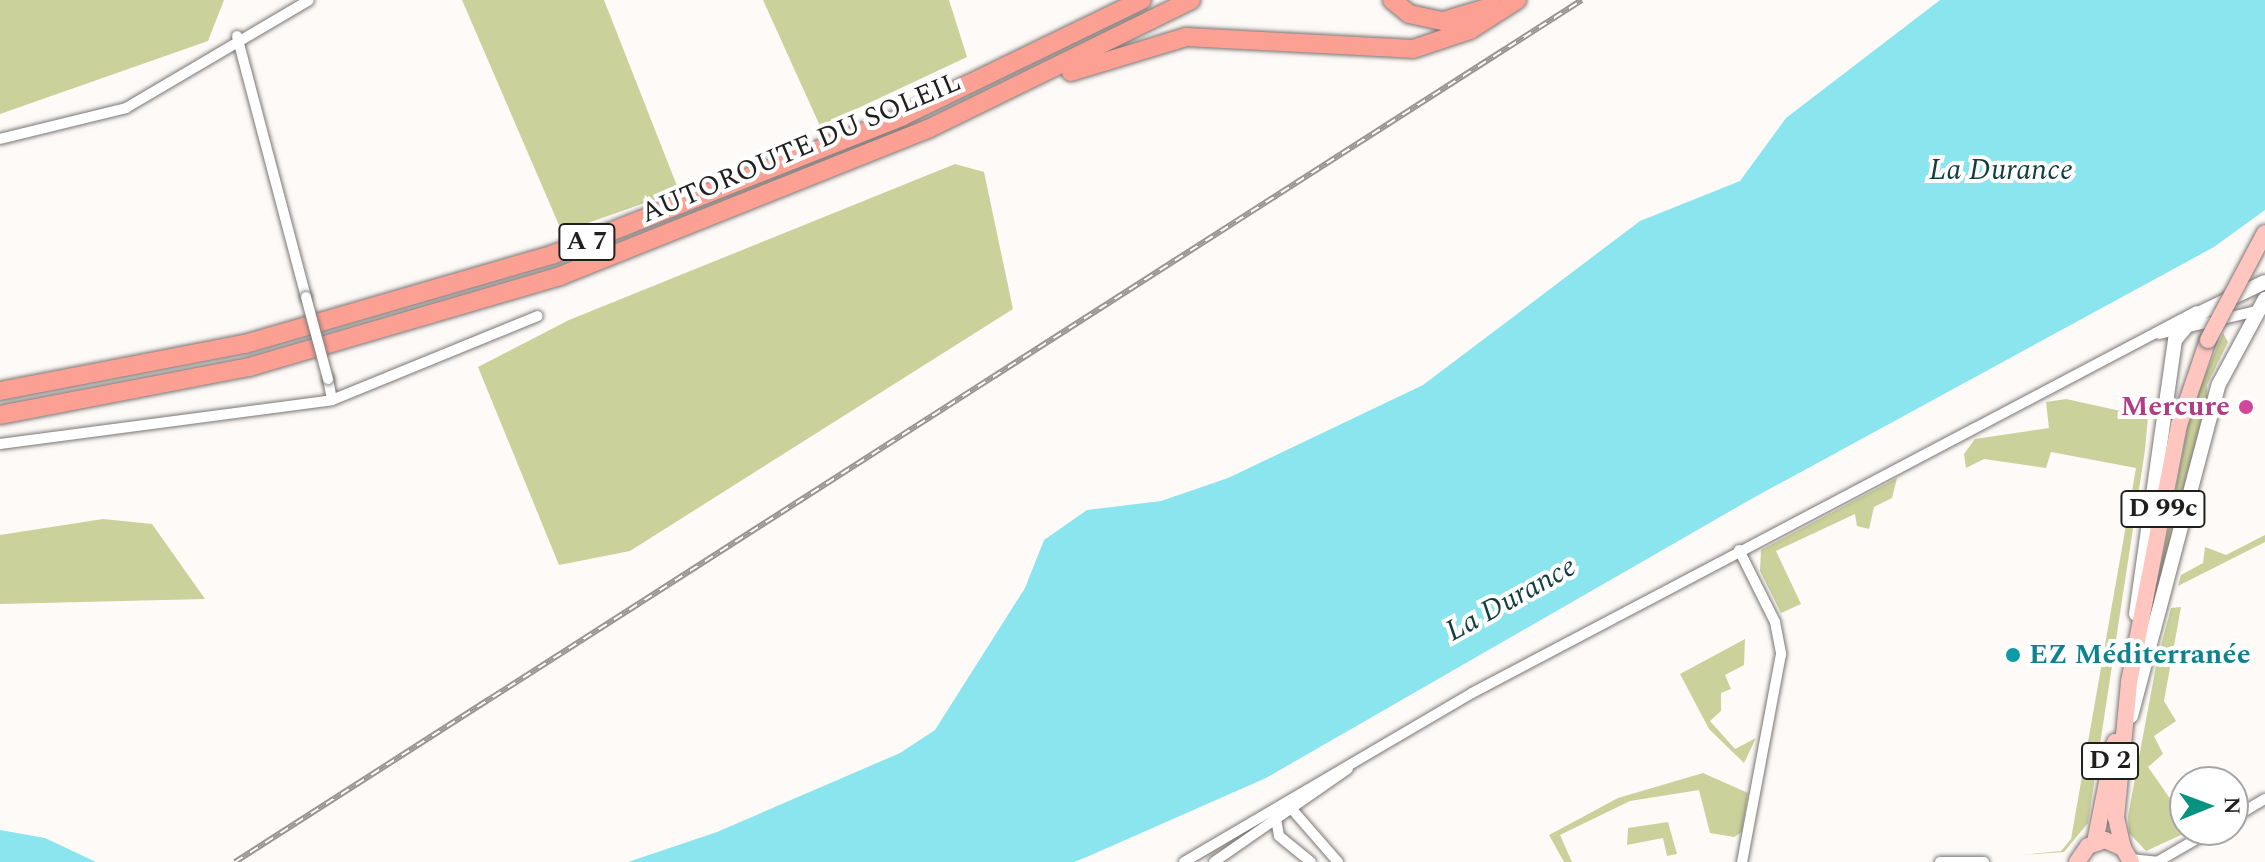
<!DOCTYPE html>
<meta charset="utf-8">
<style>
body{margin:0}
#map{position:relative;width:2265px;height:862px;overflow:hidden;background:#fefaf7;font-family:Spectral,serif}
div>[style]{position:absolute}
.green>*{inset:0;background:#cbd19a}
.water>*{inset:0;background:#8be5ee}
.roads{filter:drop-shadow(0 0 2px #7a7674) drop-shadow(0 0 2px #7a7674)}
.street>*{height:10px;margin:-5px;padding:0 5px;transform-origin:5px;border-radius:5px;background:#fff}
.secondary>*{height:14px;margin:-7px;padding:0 7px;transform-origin:7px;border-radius:7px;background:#fff}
.primary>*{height:16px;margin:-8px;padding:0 8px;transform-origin:8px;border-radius:8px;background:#fec6bf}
.highway>*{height:18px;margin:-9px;padding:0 9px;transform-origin:9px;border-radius:9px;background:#fda094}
.rail>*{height:6px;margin-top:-3px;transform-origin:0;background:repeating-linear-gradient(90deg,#fff 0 9px,#989694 0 18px);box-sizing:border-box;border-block:2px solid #989694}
.bridges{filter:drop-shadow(0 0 2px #7a7674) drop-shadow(0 0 2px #7a7674)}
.street-bridge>*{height:10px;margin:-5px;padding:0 5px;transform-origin:5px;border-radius:5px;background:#fff}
.primary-bridge>*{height:16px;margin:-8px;padding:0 8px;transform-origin:8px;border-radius:8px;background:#fec6bf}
.dots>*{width:22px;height:22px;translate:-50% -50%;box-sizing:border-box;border:4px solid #fff;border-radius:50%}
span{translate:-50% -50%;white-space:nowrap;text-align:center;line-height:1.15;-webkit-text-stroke:8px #fff;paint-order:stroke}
.shield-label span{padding:2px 6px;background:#fff;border:2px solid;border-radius:6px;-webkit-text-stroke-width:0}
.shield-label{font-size:26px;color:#201f1e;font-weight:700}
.street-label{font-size:28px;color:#201f1e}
.hotel-label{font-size:28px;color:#b23c85;font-weight:700}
.right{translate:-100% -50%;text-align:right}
.culture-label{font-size:28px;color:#0d838f;font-weight:700}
.left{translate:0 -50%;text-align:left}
.water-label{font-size:30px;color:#123d41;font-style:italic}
.north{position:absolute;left:2169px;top:766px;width:80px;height:80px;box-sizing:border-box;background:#fff;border:2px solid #a6a5a5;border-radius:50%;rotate:89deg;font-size:22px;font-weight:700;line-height:32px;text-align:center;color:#201f1e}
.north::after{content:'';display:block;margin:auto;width:28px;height:36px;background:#049380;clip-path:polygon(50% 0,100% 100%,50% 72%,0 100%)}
</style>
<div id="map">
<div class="green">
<i style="clip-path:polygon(0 0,224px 0,208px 41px,0 114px)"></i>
<i style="clip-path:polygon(462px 0,604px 0,679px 191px,562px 232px)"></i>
<i style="clip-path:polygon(763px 0,949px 0,967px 57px,820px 126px)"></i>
<i style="clip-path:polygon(955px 164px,984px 172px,1013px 309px,630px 551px,559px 565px,478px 367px,569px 320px)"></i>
<i style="clip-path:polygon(2223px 333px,2228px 342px,2207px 385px,2208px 413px,2150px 625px,2191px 409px)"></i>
<i style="clip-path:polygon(2066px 399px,2148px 417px,2145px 450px,2088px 823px,2064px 852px,2020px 855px,2061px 851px,2071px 839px,2136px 468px,2051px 452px,2046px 468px,1984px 459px,1966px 468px,1964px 454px,1975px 439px,2049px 428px,2046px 402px)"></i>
<i style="clip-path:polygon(1897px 478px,1892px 498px,1874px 507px,1869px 529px,1857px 526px,1855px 514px,1776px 551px,1801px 604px,1781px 613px,1760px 571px,1761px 550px)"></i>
<i style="clip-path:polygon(103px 519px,152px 524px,205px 599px,0 604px,0 535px)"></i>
<i style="clip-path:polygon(2265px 535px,2265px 542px,2178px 586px,2181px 575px,2203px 563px,2205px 547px,2226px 555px)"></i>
<i style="clip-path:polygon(2181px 607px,2164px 701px,2176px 721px,2154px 736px,2163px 754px,2148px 767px,2192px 830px,2146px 851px,2129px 833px,2128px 816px,2157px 661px,2171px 608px)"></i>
<i style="clip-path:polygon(1745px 639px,1744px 665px,1725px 675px,1731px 689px,1721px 693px,1721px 711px,1710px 721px,1735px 749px,1756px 738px,1744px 763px,1709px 729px,1680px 674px)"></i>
<i style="clip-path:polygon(1703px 773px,1748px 793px,1742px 832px,1734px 837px,1710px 833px,1699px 790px,1630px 801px,1560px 835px,1572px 862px,1564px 862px,1549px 835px,1618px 798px)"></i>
<i style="clip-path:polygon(1668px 822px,1677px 854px,1667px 856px,1663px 838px,1627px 845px,1628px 828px)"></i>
</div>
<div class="water">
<i style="clip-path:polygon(1940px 0,2265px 0,2265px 210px,2214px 247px,1753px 498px,1266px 778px,1089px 856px,1074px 862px,628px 862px,717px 832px,900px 753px,935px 730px,1025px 588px,1044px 540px,1087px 510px,1161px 501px,1228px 478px,1423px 385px,1640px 221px,1740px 181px,1786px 118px)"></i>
<i style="clip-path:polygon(0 830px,45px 838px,96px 862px,0 862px)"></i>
</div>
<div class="roads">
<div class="street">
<i style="left:237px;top:36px;width:270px;rotate:75.2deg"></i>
<i style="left:0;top:139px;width:130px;rotate:-13.8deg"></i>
<i style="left:126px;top:108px;width:212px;rotate:-30.5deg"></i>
<i style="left:2159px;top:334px;width:100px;rotate:-13.3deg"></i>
<i style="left:328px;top:379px;width:21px;rotate:79deg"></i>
<i style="left:0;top:444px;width:335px;rotate:-7.5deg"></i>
<i style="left:332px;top:400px;width:222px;rotate:-22.2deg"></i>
<i style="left:1739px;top:550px;width:80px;rotate:63.4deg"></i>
<i style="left:1775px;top:622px;width:33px;rotate:79deg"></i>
<i style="left:1781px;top:654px;width:212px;rotate:100.6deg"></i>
<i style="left:1290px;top:807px;width:73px;rotate:48.9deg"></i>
<i style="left:2233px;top:818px;width:37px;rotate:-31deg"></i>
<i style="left:1276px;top:819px;width:17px;rotate:80deg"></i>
<i style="left:1279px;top:836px;width:41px;rotate:39.1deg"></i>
<i style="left:2130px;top:859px;width:27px;rotate:6deg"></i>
<i style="left:1184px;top:862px;width:334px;rotate:-30.4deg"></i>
<i style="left:1472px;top:693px;width:819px;rotate:-27.78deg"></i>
<i style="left:1214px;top:862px;width:163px;rotate:-34.8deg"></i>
<i style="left:1940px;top:862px;width:44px"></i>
<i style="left:2157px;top:862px;width:64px;rotate:-30.2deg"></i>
</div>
<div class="secondary">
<i style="left:2136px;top:614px;width:277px;rotate:-81.9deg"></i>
<i style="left:2175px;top:340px;width:33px;rotate:-50deg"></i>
<i style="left:2196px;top:315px;width:76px;rotate:-25.6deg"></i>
<i style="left:2131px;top:716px;width:343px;rotate:-75.2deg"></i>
<i style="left:2219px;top:384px;width:97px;rotate:-61.6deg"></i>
</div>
<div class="primary">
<i style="left:2095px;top:842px;width:102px;rotate:-78.7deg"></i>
<i style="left:2123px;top:848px;width:31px;rotate:-103deg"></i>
<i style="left:2116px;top:818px;width:137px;rotate:-84.5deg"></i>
<i style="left:2129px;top:682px;width:262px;rotate:-79deg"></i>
<i style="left:2179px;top:425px;width:90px;rotate:-71.2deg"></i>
<i style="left:2077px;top:862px;width:19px;rotate:-55deg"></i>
<i style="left:2088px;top:846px;width:18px;rotate:-19deg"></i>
<i style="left:2105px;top:840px;width:20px;rotate:24deg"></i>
<i style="left:2123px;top:848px;width:16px;rotate:60deg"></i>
</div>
<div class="highway">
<i style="left:1392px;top:0;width:22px;rotate:39deg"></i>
<i style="left:1409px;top:14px;width:35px;rotate:12deg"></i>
<i style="left:1443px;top:21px;width:52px;rotate:-16.7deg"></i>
<i style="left:1071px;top:72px;width:120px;rotate:-16.9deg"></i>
<i style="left:1186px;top:37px;width:227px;rotate:3deg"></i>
<i style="left:1413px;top:49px;width:60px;rotate:-18.4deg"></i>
<i style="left:1470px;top:30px;width:56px;rotate:-32.6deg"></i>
<i style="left:0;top:391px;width:249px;rotate:-10.9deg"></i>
<i style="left:245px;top:344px;width:322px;rotate:-16.2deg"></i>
<i style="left:554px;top:254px;width:373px;rotate:-21.5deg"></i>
<i style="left:901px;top:117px;width:268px;rotate:-25.9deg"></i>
<i style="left:0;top:415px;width:254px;rotate:-10.9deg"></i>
<i style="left:249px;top:367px;width:324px;rotate:-16.3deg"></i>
<i style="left:560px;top:276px;width:396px;rotate:-21.8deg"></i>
<i style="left:928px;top:129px;width:293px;rotate:-26.1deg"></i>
</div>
</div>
<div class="rail">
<i style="left:235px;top:862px;width:1599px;rotate:-32.62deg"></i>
</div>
<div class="bridges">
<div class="street-bridge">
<i style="left:306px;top:297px;width:85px;rotate:75deg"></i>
</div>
<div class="primary-bridge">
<i style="left:2208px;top:340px;width:121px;rotate:-62deg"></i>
</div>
</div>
<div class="dots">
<i style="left:2246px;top:407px;background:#d1479c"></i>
<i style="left:2013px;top:655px;background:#0f9aa8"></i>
</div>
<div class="shield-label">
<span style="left:587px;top:242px">A 7</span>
<span style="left:2163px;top:509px">D 99c</span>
<span style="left:2110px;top:761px">D 2</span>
</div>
<div class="street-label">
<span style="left:801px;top:148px;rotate:-23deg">AUTOROUTE DU SOLEIL</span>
</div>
<div class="hotel-label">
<span class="right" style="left:2230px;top:407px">Mercure</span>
</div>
<div class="culture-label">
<span class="left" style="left:2029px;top:655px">EZ Méditerranée</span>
</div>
<div class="water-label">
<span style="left:2001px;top:170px">La Durance</span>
<span style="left:1511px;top:599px;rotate:-29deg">La Durance</span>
</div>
<div class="north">N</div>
</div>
